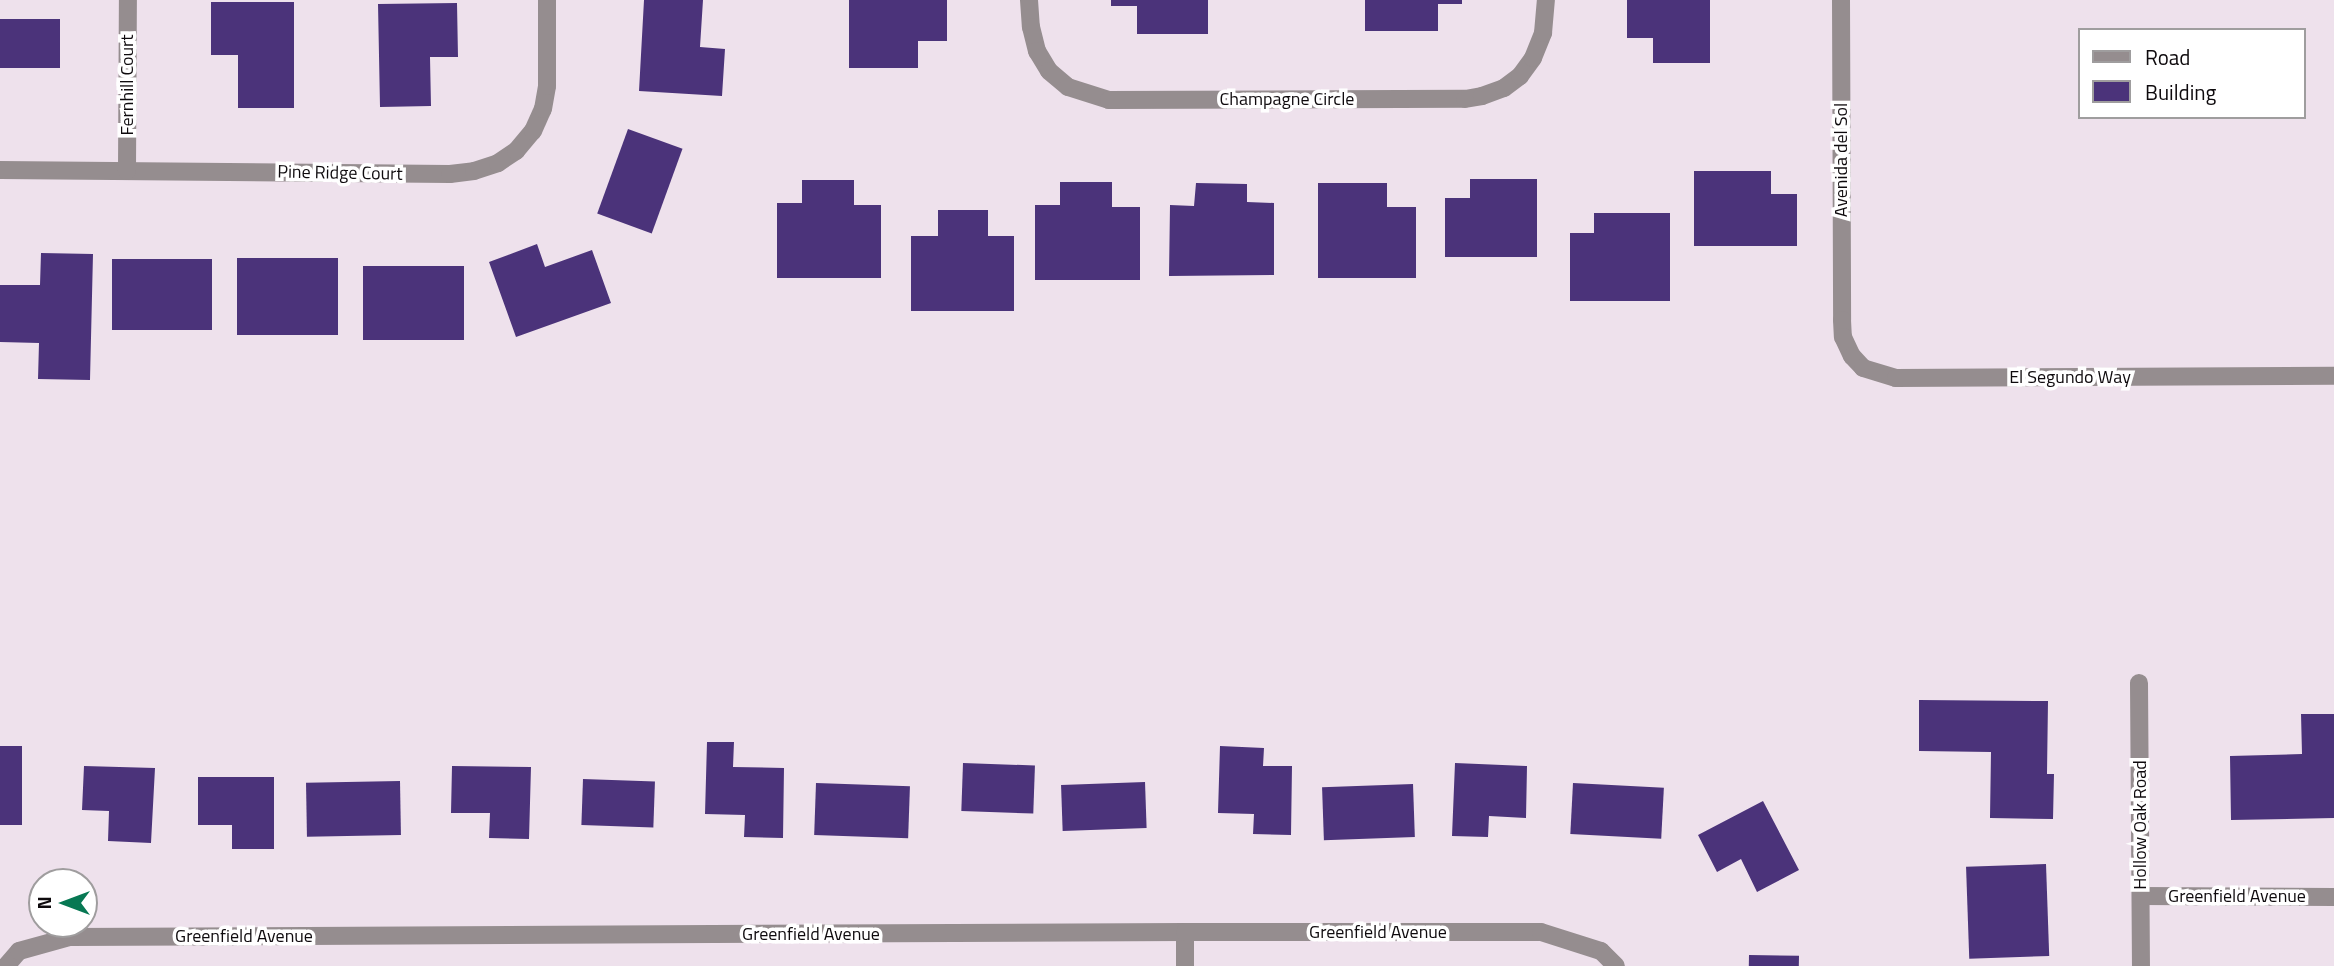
<!DOCTYPE html>
<style>
body{margin:0}
#map{position:relative;width:2334px;height:966px;overflow:hidden;background:#eee1ec;font-family:"Titillium Web",sans-serif}
div>[style]{position:absolute}
.building>*{inset:0;background:#4b337a;transform-origin:0 0}
.minor>*{height:18px;margin:-9px;padding:0 9px;transform-origin:9px;border-radius:9px;background:#958d8f}
span{translate:-50% -50%;white-space:nowrap;text-align:center;line-height:1.15;-webkit-text-stroke:7px #fff;paint-order:stroke}
.street-label{font-size:18px;color:#0e0a0d}
.legend{position:absolute;left:2078px;top:28px;width:228px;height:91px;box-sizing:border-box;background:#fff;border:2px solid #9f9d9e;margin:0;padding:9px 12px;list-style:none;font-size:21px;color:#0e0a0d}
.legend li{display:flex;align-items:center;gap:14px;height:35px}
.legend b{width:35px;border:2px solid #9f9d9e}
.north{position:absolute;left:28px;top:868px;width:70px;height:70px;box-sizing:border-box;background:#fff;border:2px solid #9f9d9e;border-radius:50%;rotate:270deg;font-size:19px;font-weight:700;line-height:28px;text-align:center;color:#0e0a0d}
.north::after{content:'';display:block;margin:auto;width:24px;height:32px;background:#077853;clip-path:polygon(50% 0,100% 100%,50% 72%,0 100%)}
</style>
<div id="map">
<div class="building">
<i style="clip-path:polygon(644px 0,703px 0,700px 47px,725px 49px,722px 96px,639px 91px)"></i>
<i style="clip-path:polygon(849px 0,947px 0,947px 41px,918px 41px,918px 68px,849px 68px)"></i>
<i style="clip-path:polygon(1111px 0,1208px 0,1208px 34px,1137px 34px,1137px 6px,1111px 6px)"></i>
<i style="clip-path:polygon(1365px 0,1462px 0,1462px 4px,1438px 4px,1438px 31px,1365px 31px)"></i>
<i style="clip-path:polygon(1627px 0,1710px 0,1710px 63px,1653px 63px,1653px 38px,1627px 38px)"></i>
<i style="clip-path:polygon(211px 2px,294px 2px,294px 108px,238px 108px,238px 55px,211px 55px)"></i>
<i style="clip-path:polygon(457px 3px,458px 57px,430px 57px,431px 106px,380px 107px,378px 4px)"></i>
<i style="left:0;top:19px;width:60px;height:49px"></i>
<i style="left:628px;top:129px;width:58px;height:90px;rotate:20deg"></i>
<i style="clip-path:polygon(1694px 171px,1771px 171px,1771px 194px,1797px 194px,1797px 246px,1694px 246px)"></i>
<i style="clip-path:polygon(1470px 179px,1537px 179px,1537px 257px,1445px 257px,1445px 198px,1470px 198px)"></i>
<i style="clip-path:polygon(802px 180px,854px 180px,854px 205px,881px 205px,881px 278px,777px 278px,777px 203px,802px 203px)"></i>
<i style="clip-path:polygon(1060px 182px,1112px 182px,1112px 207px,1140px 207px,1140px 280px,1035px 280px,1035px 205px,1060px 205px)"></i>
<i style="clip-path:polygon(1196px 183px,1247px 184px,1247px 202px,1274px 203px,1274px 275px,1169px 276px,1170px 205px,1194px 206px)"></i>
<i style="clip-path:polygon(1318px 183px,1387px 183px,1387px 207px,1416px 207px,1416px 278px,1318px 278px)"></i>
<i style="clip-path:polygon(938px 210px,988px 210px,988px 236px,1014px 236px,1014px 311px,911px 311px,911px 236px,938px 236px)"></i>
<i style="clip-path:polygon(1594px 213px,1670px 213px,1670px 301px,1570px 301px,1570px 233px,1594px 233px)"></i>
<i style="clip-path:polygon(537px 244px,545px 267px,592px 250px,611px 303px,516px 337px,489px 262px)"></i>
<i style="clip-path:polygon(41px 253px,93px 254px,90px 380px,38px 379px,39px 343px,0 342px,0 285px,40px 285px)"></i>
<i style="left:237px;top:258px;width:101px;height:77px"></i>
<i style="left:112px;top:259px;width:100px;height:71px"></i>
<i style="left:363px;top:266px;width:101px;height:74px"></i>
<i style="clip-path:polygon(1919px 700px,2048px 701px,2047px 774px,2054px 774px,2053px 819px,1990px 818px,1991px 752px,1919px 751px)"></i>
<i style="clip-path:polygon(2301px 714px,2334px 714px,2334px 818px,2231px 820px,2230px 756px,2302px 754px)"></i>
<i style="clip-path:polygon(707px 742px,734px 742px,733px 767px,784px 768px,783px 838px,744px 837px,745px 815px,705px 814px)"></i>
<i style="left:0;top:746px;width:22px;height:79px"></i>
<i style="clip-path:polygon(1220px 746px,1264px 748px,1263px 766px,1292px 766px,1291px 835px,1253px 834px,1254px 814px,1218px 813px)"></i>
<i style="left:963px;top:763px;width:72px;height:48px;rotate:2deg"></i>
<i style="clip-path:polygon(1455px 763px,1527px 766px,1526px 818px,1489px 816px,1488px 837px,1452px 836px)"></i>
<i style="clip-path:polygon(84px 766px,155px 768px,151px 843px,108px 841px,109px 811px,82px 810px)"></i>
<i style="clip-path:polygon(452px 766px,531px 767px,529px 839px,489px 838px,490px 813px,451px 813px)"></i>
<i style="clip-path:polygon(198px 777px,274px 777px,274px 849px,232px 849px,232px 825px,198px 825px)"></i>
<i style="left:583px;top:779px;width:72px;height:46px;rotate:2deg"></i>
<i style="left:400px;top:781px;width:54px;height:94px;rotate:89deg"></i>
<i style="left:1145px;top:782px;width:46px;height:84px;rotate:88deg"></i>
<i style="left:816px;top:783px;width:94px;height:52px;rotate:2deg"></i>
<i style="left:1573px;top:783px;width:91px;height:51px;rotate:3deg"></i>
<i style="left:1413px;top:784px;width:53px;height:91px;rotate:88deg"></i>
<i style="clip-path:polygon(1763px 801px,1799px 870px,1757px 892px,1741px 859px,1717px 872px,1698px 835px)"></i>
<i style="left:2046px;top:864px;width:92px;height:80px;rotate:88deg"></i>
<i style="left:1749px;top:955px;width:50px;height:11px;rotate:1deg"></i>
</div>
<div class="minor">
<i style="left:1029px;top:0;width:27px;rotate:86deg"></i>
<i style="left:1031px;top:27px;width:25px;rotate:76deg"></i>
<i style="left:1037px;top:51px;width:23px;rotate:59deg"></i>
<i style="left:1049px;top:71px;width:25px;rotate:40deg"></i>
<i style="left:1068px;top:87px;width:43px;rotate:17.6deg"></i>
<i style="left:1109px;top:100px;width:356px;rotate:-0.2deg"></i>
<i style="left:1465px;top:99px;width:17px;rotate:-10deg"></i>
<i style="left:1482px;top:96px;width:23px;rotate:-20deg"></i>
<i style="left:1504px;top:88px;width:20px;rotate:-37deg"></i>
<i style="left:1520px;top:76px;width:22px;rotate:-54deg"></i>
<i style="left:1533px;top:58px;width:27px;rotate:-68deg"></i>
<i style="left:1543px;top:33px;width:33px;rotate:-85deg"></i>
<i style="left:1841px;top:0;width:320px;rotate:89.8deg"></i>
<i style="left:1842px;top:320px;width:17px;rotate:87deg"></i>
<i style="left:1843px;top:337px;width:21px;rotate:65deg"></i>
<i style="left:1852px;top:356px;width:16px;rotate:47deg"></i>
<i style="left:1863px;top:368px;width:34px;rotate:17deg"></i>
<i style="left:1896px;top:378px;width:438px;rotate:-0.3deg"></i>
<i style="left:0;top:170px;width:450px;rotate:0.5deg"></i>
<i style="left:450px;top:174px;width:24px;rotate:-7deg"></i>
<i style="left:474px;top:171px;width:25px;rotate:-18deg"></i>
<i style="left:498px;top:163px;width:22px;rotate:-34deg"></i>
<i style="left:516px;top:151px;width:26px;rotate:-50deg"></i>
<i style="left:533px;top:131px;width:24px;rotate:-66deg"></i>
<i style="left:543px;top:109px;width:23px;rotate:-80deg"></i>
<i style="left:547px;top:86px;width:86px;rotate:-90deg"></i>
<i style="left:127px;top:171px;width:171px;rotate:-89.7deg"></i>
<i style="left:2139px;top:683px;width:283px;rotate:89.6deg"></i>
<i style="left:2141px;top:896px;width:193px;rotate:0.3deg"></i>
<i style="left:1185px;top:932px;width:34px;rotate:90deg"></i>
<i style="left:6px;top:966px;width:20px;rotate:-49deg"></i>
<i style="left:19px;top:951px;width:53px;rotate:-15.4deg"></i>
<i style="left:70px;top:937px;width:1115px;rotate:-0.26deg"></i>
<i style="left:1185px;top:932px;width:356px"></i>
<i style="left:1541px;top:932px;width:63px;rotate:17.6deg"></i>
<i style="left:1601px;top:951px;width:21px;rotate:45deg"></i>
</div>
<div class="street-label">
<span style="left:127px;top:85px;rotate:-90deg">Fernhill Court</span>
<span style="left:1287px;top:99px">Champagne Circle</span>
<span style="left:1841px;top:160px;rotate:-90deg">Avenida del Sol</span>
<span style="left:340px;top:173px;rotate:1deg">Pine Ridge Court</span>
<span style="left:2070px;top:377px">El Segundo Way</span>
<span style="left:2140px;top:825px;rotate:-90deg">Hollow Oak Road</span>
<span style="left:2237px;top:896px">Greenfield Avenue</span>
<span style="left:1378px;top:932px">Greenfield Avenue</span>
<span style="left:811px;top:934px">Greenfield Avenue</span>
<span style="left:244px;top:936px">Greenfield Avenue</span>
</div>
<ul class="legend">
<li><b style="height:9px;background:#958d8f"></b>Road</li>
<li><b style="height:19px;background:#4b337a"></b>Building</li>
</ul>
<div class="north">N</div>
</div>
